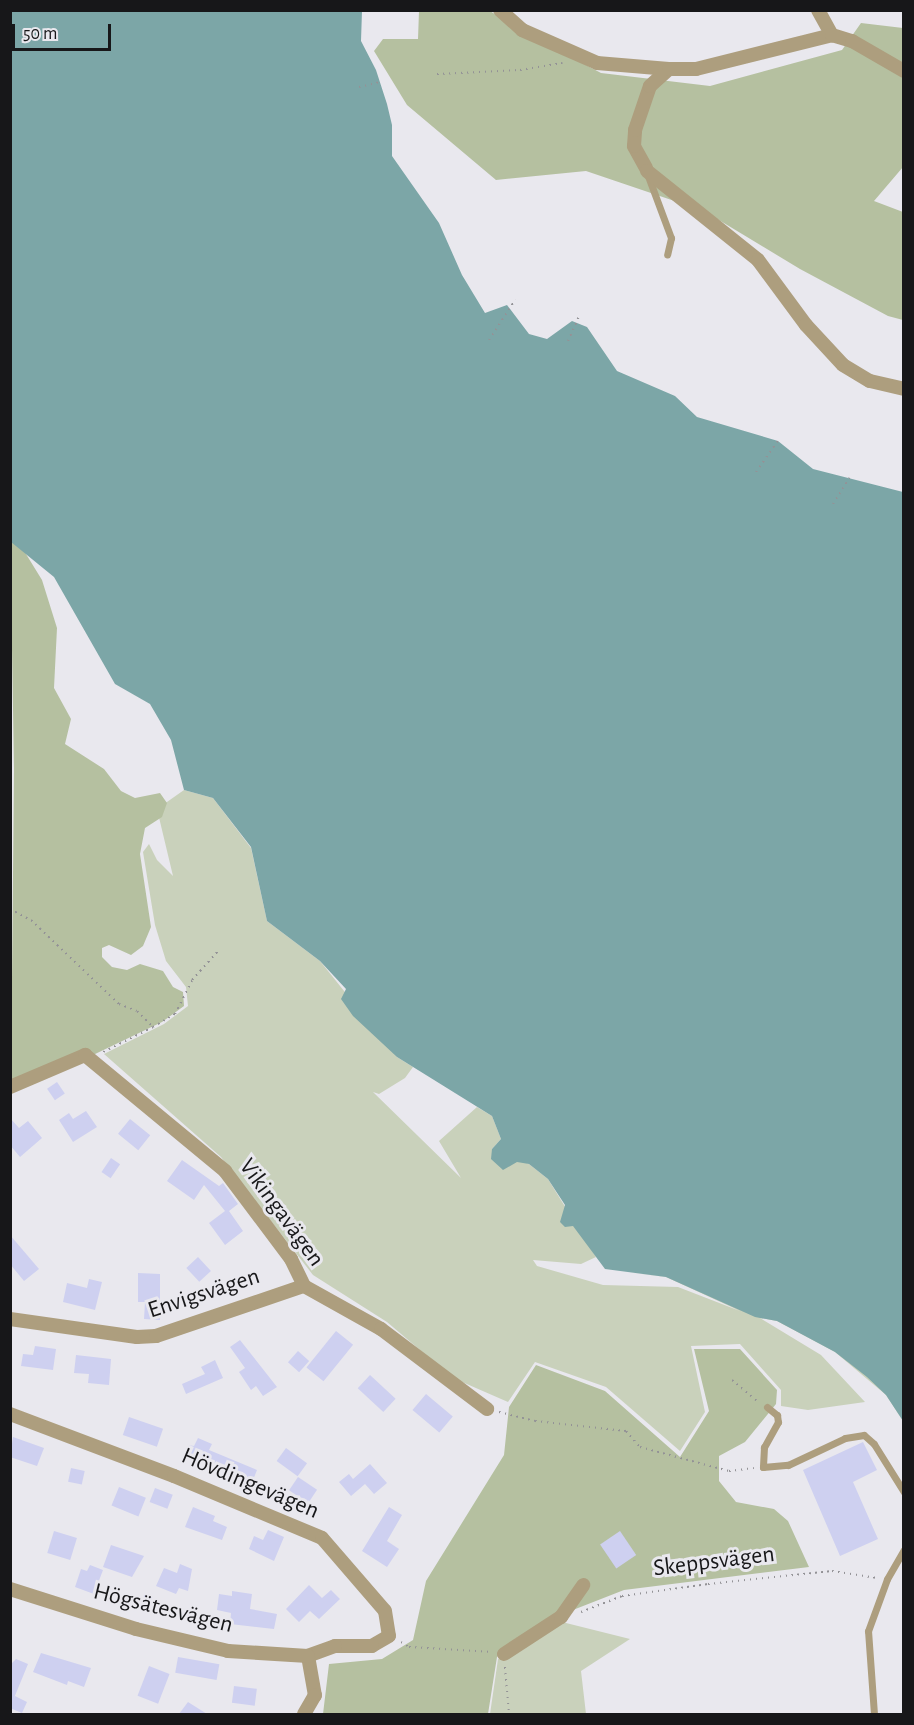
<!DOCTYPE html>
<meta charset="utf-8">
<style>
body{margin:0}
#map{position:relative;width:914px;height:1725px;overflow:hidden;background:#e9e8ee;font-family:"Alegreya Sans",sans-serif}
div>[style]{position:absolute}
.green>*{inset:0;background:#c9d1bb}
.forest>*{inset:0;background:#b5c0a0}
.water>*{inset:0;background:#7ca6a7}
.building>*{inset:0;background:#ced0f0;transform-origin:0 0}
.path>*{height:2px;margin-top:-1px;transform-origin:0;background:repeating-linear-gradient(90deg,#939296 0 1.5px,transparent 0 6px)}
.service>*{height:7px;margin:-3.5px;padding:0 3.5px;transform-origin:3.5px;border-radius:3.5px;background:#ad9e7e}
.minor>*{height:14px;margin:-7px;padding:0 7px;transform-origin:7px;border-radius:7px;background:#ad9e7e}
span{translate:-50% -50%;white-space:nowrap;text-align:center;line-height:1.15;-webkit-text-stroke:6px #e9e8ee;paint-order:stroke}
.street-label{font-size:24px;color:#171719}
.frame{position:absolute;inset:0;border:12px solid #171719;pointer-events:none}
.scale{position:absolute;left:12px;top:24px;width:99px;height:27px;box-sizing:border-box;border:3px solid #171719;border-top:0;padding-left:8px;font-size:18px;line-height:21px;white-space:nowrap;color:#171719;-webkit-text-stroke:4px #e9e8ee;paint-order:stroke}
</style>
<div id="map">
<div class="green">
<i style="clip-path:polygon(184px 790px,213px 798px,251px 848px,267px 921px,320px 961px,397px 1057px,413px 1067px,405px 1078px,379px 1094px,373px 1092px,461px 1178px,439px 1141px,477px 1107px,492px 1116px,501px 1139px,492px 1149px,529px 1164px,548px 1179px,596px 1257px,581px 1264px,533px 1260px,537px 1266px,603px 1285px,678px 1287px,740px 1311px,666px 1277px,626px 1272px,830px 1296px,903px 1421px,886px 1395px,835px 1352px,777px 1321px,760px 1318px,821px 1355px,865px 1402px,808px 1410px,781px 1406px,781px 1390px,740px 1344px,691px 1346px,705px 1412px,680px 1451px,606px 1387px,535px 1362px,508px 1402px,453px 1378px,387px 1322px,313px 1275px,221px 1157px,104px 1054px,164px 1024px,188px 1006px,186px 987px,166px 961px,155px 925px,143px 852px,149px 844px,157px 860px,173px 876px,157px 809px)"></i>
<i style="clip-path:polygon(562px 1622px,630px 1639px,581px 1671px,586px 1714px,490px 1714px,498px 1659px)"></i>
</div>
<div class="forest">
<i style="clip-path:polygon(419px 11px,490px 11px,516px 28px,601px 73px,710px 86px,842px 50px,861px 23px,903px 28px,903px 167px,874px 201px,903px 212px,903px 320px,888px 316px,800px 269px,704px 211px,586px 171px,496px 180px,407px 105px,374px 51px,383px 39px,418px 39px)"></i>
<i style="clip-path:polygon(10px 528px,42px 580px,57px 628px,54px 688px,71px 719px,65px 744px,104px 769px,121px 791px,135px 798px,160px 793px,167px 803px,162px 817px,145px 828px,140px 854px,151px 927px,143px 946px,131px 955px,109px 945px,102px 948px,102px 957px,112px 967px,127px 970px,140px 964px,163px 971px,173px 987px,183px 992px,184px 1006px,162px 1022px,93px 1055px,11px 1084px,14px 769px)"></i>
<i style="clip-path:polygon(694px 1349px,740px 1349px,777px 1390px,776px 1404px,745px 1442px,719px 1456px,719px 1481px,736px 1502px,774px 1509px,788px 1521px,809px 1567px,624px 1590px,555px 1617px,515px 1639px,497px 1657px,488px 1714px,323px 1714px,329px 1664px,382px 1659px,413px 1640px,426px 1581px,504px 1455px,509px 1407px,536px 1365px,605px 1391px,680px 1457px,709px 1411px)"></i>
</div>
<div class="water">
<i style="clip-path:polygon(10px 11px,362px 11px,361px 41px,376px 70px,387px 104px,392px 125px,392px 156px,439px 223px,462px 275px,485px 313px,507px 305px,529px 334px,547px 339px,572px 321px,587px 327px,617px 371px,675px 396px,697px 417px,778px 441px,813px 469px,903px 492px,903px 1421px,886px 1395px,867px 1377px,835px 1352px,777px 1321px,755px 1317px,666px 1277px,605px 1269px,573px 1226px,565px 1227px,560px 1222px,565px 1205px,548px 1179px,529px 1164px,517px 1162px,503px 1170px,491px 1159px,492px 1149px,501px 1139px,492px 1116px,397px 1057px,353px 1016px,341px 999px,346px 989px,320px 961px,267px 921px,251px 847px,213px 798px,184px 790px,171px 740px,150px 704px,115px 684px,54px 577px,11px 542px)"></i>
</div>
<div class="building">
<i style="left:57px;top:1082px;width:14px;height:12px;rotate:56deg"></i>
<i style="clip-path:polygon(86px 1111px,97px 1127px,73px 1142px,59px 1120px,69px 1113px,73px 1119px)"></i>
<i style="clip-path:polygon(10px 1118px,19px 1128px,28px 1121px,42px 1138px,20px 1157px,10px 1145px)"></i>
<i style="left:130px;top:1119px;width:26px;height:19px;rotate:39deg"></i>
<i style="left:111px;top:1158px;width:11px;height:17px;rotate:34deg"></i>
<i style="clip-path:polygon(182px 1160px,219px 1186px,223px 1183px,238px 1204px,229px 1211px,243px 1231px,225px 1245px,209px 1223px,225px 1211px,204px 1185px,194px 1200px,167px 1181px)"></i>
<i style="clip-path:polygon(10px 1235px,39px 1269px,24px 1281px,10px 1264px)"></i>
<i style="left:198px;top:1257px;width:19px;height:16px;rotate:47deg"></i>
<i style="clip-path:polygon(138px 1273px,160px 1274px,160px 1320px,144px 1319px,145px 1302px,138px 1302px)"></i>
<i style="clip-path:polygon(89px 1279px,102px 1282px,95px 1310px,63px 1302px,67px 1283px,87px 1288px)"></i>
<i style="left:336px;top:1331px;width:22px;height:47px;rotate:39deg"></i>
<i style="clip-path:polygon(240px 1340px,277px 1387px,263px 1396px,256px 1386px,251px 1390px,239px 1372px,245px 1368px,230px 1347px)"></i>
<i style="clip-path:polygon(35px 1346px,56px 1349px,53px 1370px,21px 1366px,23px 1354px,33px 1355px)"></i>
<i style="left:298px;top:1351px;width:15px;height:15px;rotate:42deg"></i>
<i style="clip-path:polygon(76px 1355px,111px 1359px,109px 1385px,88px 1383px,89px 1374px,74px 1373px)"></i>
<i style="clip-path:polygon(215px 1360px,223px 1378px,186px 1394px,182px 1384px,205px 1374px,201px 1367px)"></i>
<i style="left:370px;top:1375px;width:35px;height:18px;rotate:43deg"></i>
<i style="left:426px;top:1394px;width:35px;height:21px;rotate:40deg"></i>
<i style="left:129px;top:1417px;width:36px;height:19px;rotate:19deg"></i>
<i style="clip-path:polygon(13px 1437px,44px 1448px,37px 1466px,10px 1457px)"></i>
<i style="clip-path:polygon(198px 1438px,212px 1444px,209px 1450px,257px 1470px,251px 1485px,183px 1456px,188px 1445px,194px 1446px)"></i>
<i style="clip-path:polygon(863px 1442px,877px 1470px,853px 1482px,878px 1539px,840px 1556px,803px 1470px)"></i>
<i style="left:286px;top:1448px;width:26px;height:16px;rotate:36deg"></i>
<i style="clip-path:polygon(370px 1464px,387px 1483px,374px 1494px,365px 1484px,351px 1496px,339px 1482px,349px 1474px,353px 1479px)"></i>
<i style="left:71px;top:1468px;width:14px;height:14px;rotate:12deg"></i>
<i style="left:298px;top:1477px;width:23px;height:16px;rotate:34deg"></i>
<i style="left:119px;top:1487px;width:29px;height:20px;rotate:22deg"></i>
<i style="left:155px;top:1488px;width:19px;height:15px;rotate:21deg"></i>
<i style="clip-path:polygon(193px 1507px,215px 1516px,213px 1521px,227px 1527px,222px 1540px,185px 1527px)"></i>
<i style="clip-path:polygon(389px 1507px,402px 1515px,387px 1541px,399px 1549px,387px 1567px,362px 1551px)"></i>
<i style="clip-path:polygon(268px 1530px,284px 1537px,274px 1561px,249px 1549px,254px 1536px,263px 1540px)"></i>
<i style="left:54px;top:1531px;width:24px;height:23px;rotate:17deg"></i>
<i style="left:620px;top:1531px;width:29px;height:24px;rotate:56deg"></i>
<i style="clip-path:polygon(111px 1545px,144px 1556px,132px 1577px,103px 1567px)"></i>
<i style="clip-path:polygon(180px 1564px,192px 1569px,188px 1591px,179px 1588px,176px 1594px,156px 1586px,164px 1568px,177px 1573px)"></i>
<i style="clip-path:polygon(90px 1565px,103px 1570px,94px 1594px,75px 1587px,81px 1569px,87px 1571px)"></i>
<i style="clip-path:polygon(309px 1585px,322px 1598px,331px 1590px,340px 1599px,319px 1619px,310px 1611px,299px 1622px,286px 1609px)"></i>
<i style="clip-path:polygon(232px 1591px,252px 1594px,250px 1609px,277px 1614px,274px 1629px,230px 1624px,231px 1613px,217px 1610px,219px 1594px,232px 1596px)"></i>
<i style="left:144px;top:1595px;width:16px;height:12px;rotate:18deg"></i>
<i style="clip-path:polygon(41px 1653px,91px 1668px,84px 1687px,68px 1681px,67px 1685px,33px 1672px)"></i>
<i style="left:178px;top:1657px;width:42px;height:16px;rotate:10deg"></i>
<i style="clip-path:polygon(16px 1659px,28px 1664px,12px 1703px,15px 1696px,27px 1702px,22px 1713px,10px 1708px,10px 1665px)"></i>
<i style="left:149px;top:1666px;width:22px;height:32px;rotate:21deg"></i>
<i style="left:234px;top:1686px;width:23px;height:17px;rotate:7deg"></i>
<i style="clip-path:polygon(188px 1702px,207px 1714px,179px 1714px)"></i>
</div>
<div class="path">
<i style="left:437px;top:74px;width:83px;rotate:-2.8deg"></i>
<i style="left:520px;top:70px;width:43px;rotate:-9.5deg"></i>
<i style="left:359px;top:87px;width:22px;rotate:-13deg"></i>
<i style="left:489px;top:340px;width:48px;rotate:-57deg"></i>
<i style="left:568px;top:341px;width:27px;rotate:-66deg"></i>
<i style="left:756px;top:472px;width:38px;rotate:-55deg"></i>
<i style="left:833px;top:504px;width:31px;rotate:-58deg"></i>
<i style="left:10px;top:909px;width:24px;rotate:28deg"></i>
<i style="left:31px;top:920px;width:122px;rotate:43.7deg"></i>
<i style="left:119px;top:1004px;width:19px;rotate:21deg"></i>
<i style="left:137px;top:1011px;width:23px;rotate:45deg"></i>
<i style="left:153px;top:1027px;width:56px;rotate:153.4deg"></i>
<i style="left:153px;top:1027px;width:26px;rotate:-31deg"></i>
<i style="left:175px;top:1014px;width:38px;rotate:-63deg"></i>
<i style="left:192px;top:980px;width:40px;rotate:-48deg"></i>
<i style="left:732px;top:1380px;width:35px;rotate:40deg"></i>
<i style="left:499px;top:1412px;width:37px;rotate:14deg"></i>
<i style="left:535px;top:1421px;width:92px;rotate:6.3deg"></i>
<i style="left:626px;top:1431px;width:21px;rotate:49deg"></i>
<i style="left:640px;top:1447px;width:92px;rotate:15.1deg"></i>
<i style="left:729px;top:1471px;width:25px;rotate:-7deg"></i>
<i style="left:581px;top:1612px;width:44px;rotate:-21.3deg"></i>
<i style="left:622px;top:1596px;width:87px;rotate:-7.9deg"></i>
<i style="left:708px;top:1584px;width:125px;rotate:-6deg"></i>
<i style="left:832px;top:1571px;width:46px;rotate:8.8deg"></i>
<i style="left:401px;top:1642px;width:9px;rotate:32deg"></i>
<i style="left:409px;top:1647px;width:84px;rotate:3.4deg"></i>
<i style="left:505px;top:1667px;width:47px;rotate:85.1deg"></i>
</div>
<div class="service">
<i style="left:648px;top:176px;width:66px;rotate:69.6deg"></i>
<i style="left:671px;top:238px;width:17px;rotate:103deg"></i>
<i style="left:767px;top:1407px;width:13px;rotate:39deg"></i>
<i style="left:777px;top:1415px;width:7px;rotate:82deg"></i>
<i style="left:778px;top:1422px;width:29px;rotate:119deg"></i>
<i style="left:764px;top:1447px;width:20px;rotate:93deg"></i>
<i style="left:763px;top:1467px;width:25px;rotate:-5deg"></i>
<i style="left:788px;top:1465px;width:63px;rotate:-25.3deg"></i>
<i style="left:845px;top:1438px;width:19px;rotate:-9deg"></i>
<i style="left:864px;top:1435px;width:13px;rotate:42deg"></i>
<i style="left:874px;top:1444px;width:57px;rotate:58deg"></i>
<i style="left:874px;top:1714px;width:83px;rotate:-94.1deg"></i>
<i style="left:868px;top:1631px;width:55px;rotate:-69.9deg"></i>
<i style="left:887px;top:1579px;width:34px;rotate:-60deg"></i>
</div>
<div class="minor">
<i style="left:500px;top:10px;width:30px;rotate:42deg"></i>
<i style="left:522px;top:30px;width:82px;rotate:23.7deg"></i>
<i style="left:597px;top:63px;width:72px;rotate:4.8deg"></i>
<i style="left:818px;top:10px;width:29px;rotate:61deg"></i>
<i style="left:646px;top:168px;width:25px;rotate:-119deg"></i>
<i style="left:634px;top:146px;width:16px;rotate:-86deg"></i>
<i style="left:635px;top:130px;width:46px;rotate:-71.2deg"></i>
<i style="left:650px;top:86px;width:25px;rotate:-42deg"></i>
<i style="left:669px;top:69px;width:27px"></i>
<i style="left:696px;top:69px;width:140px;rotate:-14deg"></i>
<i style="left:832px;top:35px;width:21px;rotate:17deg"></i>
<i style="left:852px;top:41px;width:60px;rotate:30deg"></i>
<i style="left:647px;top:171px;width:142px;rotate:38.7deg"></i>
<i style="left:758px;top:260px;width:81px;rotate:53.6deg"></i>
<i style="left:806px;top:325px;width:54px;rotate:47.2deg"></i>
<i style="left:843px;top:365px;width:31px;rotate:31deg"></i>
<i style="left:870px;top:381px;width:35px;rotate:13deg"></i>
<i style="left:10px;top:1087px;width:82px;rotate:-23.1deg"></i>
<i style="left:85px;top:1055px;width:182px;rotate:39.6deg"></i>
<i style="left:225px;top:1171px;width:110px;rotate:53.1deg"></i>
<i style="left:291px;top:1259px;width:30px;rotate:64deg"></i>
<i style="left:304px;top:1286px;width:88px;rotate:29.2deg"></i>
<i style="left:381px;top:1329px;width:133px;rotate:37deg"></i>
<i style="left:10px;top:1319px;width:128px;rotate:8.1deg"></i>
<i style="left:137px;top:1337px;width:19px;rotate:-3deg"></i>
<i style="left:156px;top:1336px;width:156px;rotate:-18.7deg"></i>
<i style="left:10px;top:1414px;width:175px;rotate:20.7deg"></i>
<i style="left:174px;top:1476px;width:160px;rotate:22.7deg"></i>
<i style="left:322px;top:1538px;width:96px;rotate:49.2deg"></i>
<i style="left:385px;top:1611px;width:25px;rotate:81deg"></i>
<i style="left:389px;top:1636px;width:20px;rotate:150deg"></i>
<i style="left:372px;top:1646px;width:37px;rotate:180deg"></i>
<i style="left:335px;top:1646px;width:29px;rotate:160deg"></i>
<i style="left:308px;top:1656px;width:40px;rotate:80deg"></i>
<i style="left:315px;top:1695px;width:22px;rotate:120deg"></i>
<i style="left:10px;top:1589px;width:132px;rotate:17.6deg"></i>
<i style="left:136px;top:1629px;width:95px;rotate:13.4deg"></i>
<i style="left:228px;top:1651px;width:80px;rotate:3.6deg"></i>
<i style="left:504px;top:1654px;width:68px;rotate:-33deg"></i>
<i style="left:561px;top:1617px;width:39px;rotate:-55deg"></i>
</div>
<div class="street-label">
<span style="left:281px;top:1213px;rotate:54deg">Vikingavägen</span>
<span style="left:204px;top:1294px;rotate:-18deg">Envigsvägen</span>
<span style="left:250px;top:1484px;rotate:23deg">Hövdingevägen</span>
<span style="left:714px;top:1562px;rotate:-7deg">Skeppsvägen</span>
<span style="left:163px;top:1609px;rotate:14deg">Högsätesvägen</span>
</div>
<div class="frame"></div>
<div class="scale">50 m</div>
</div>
